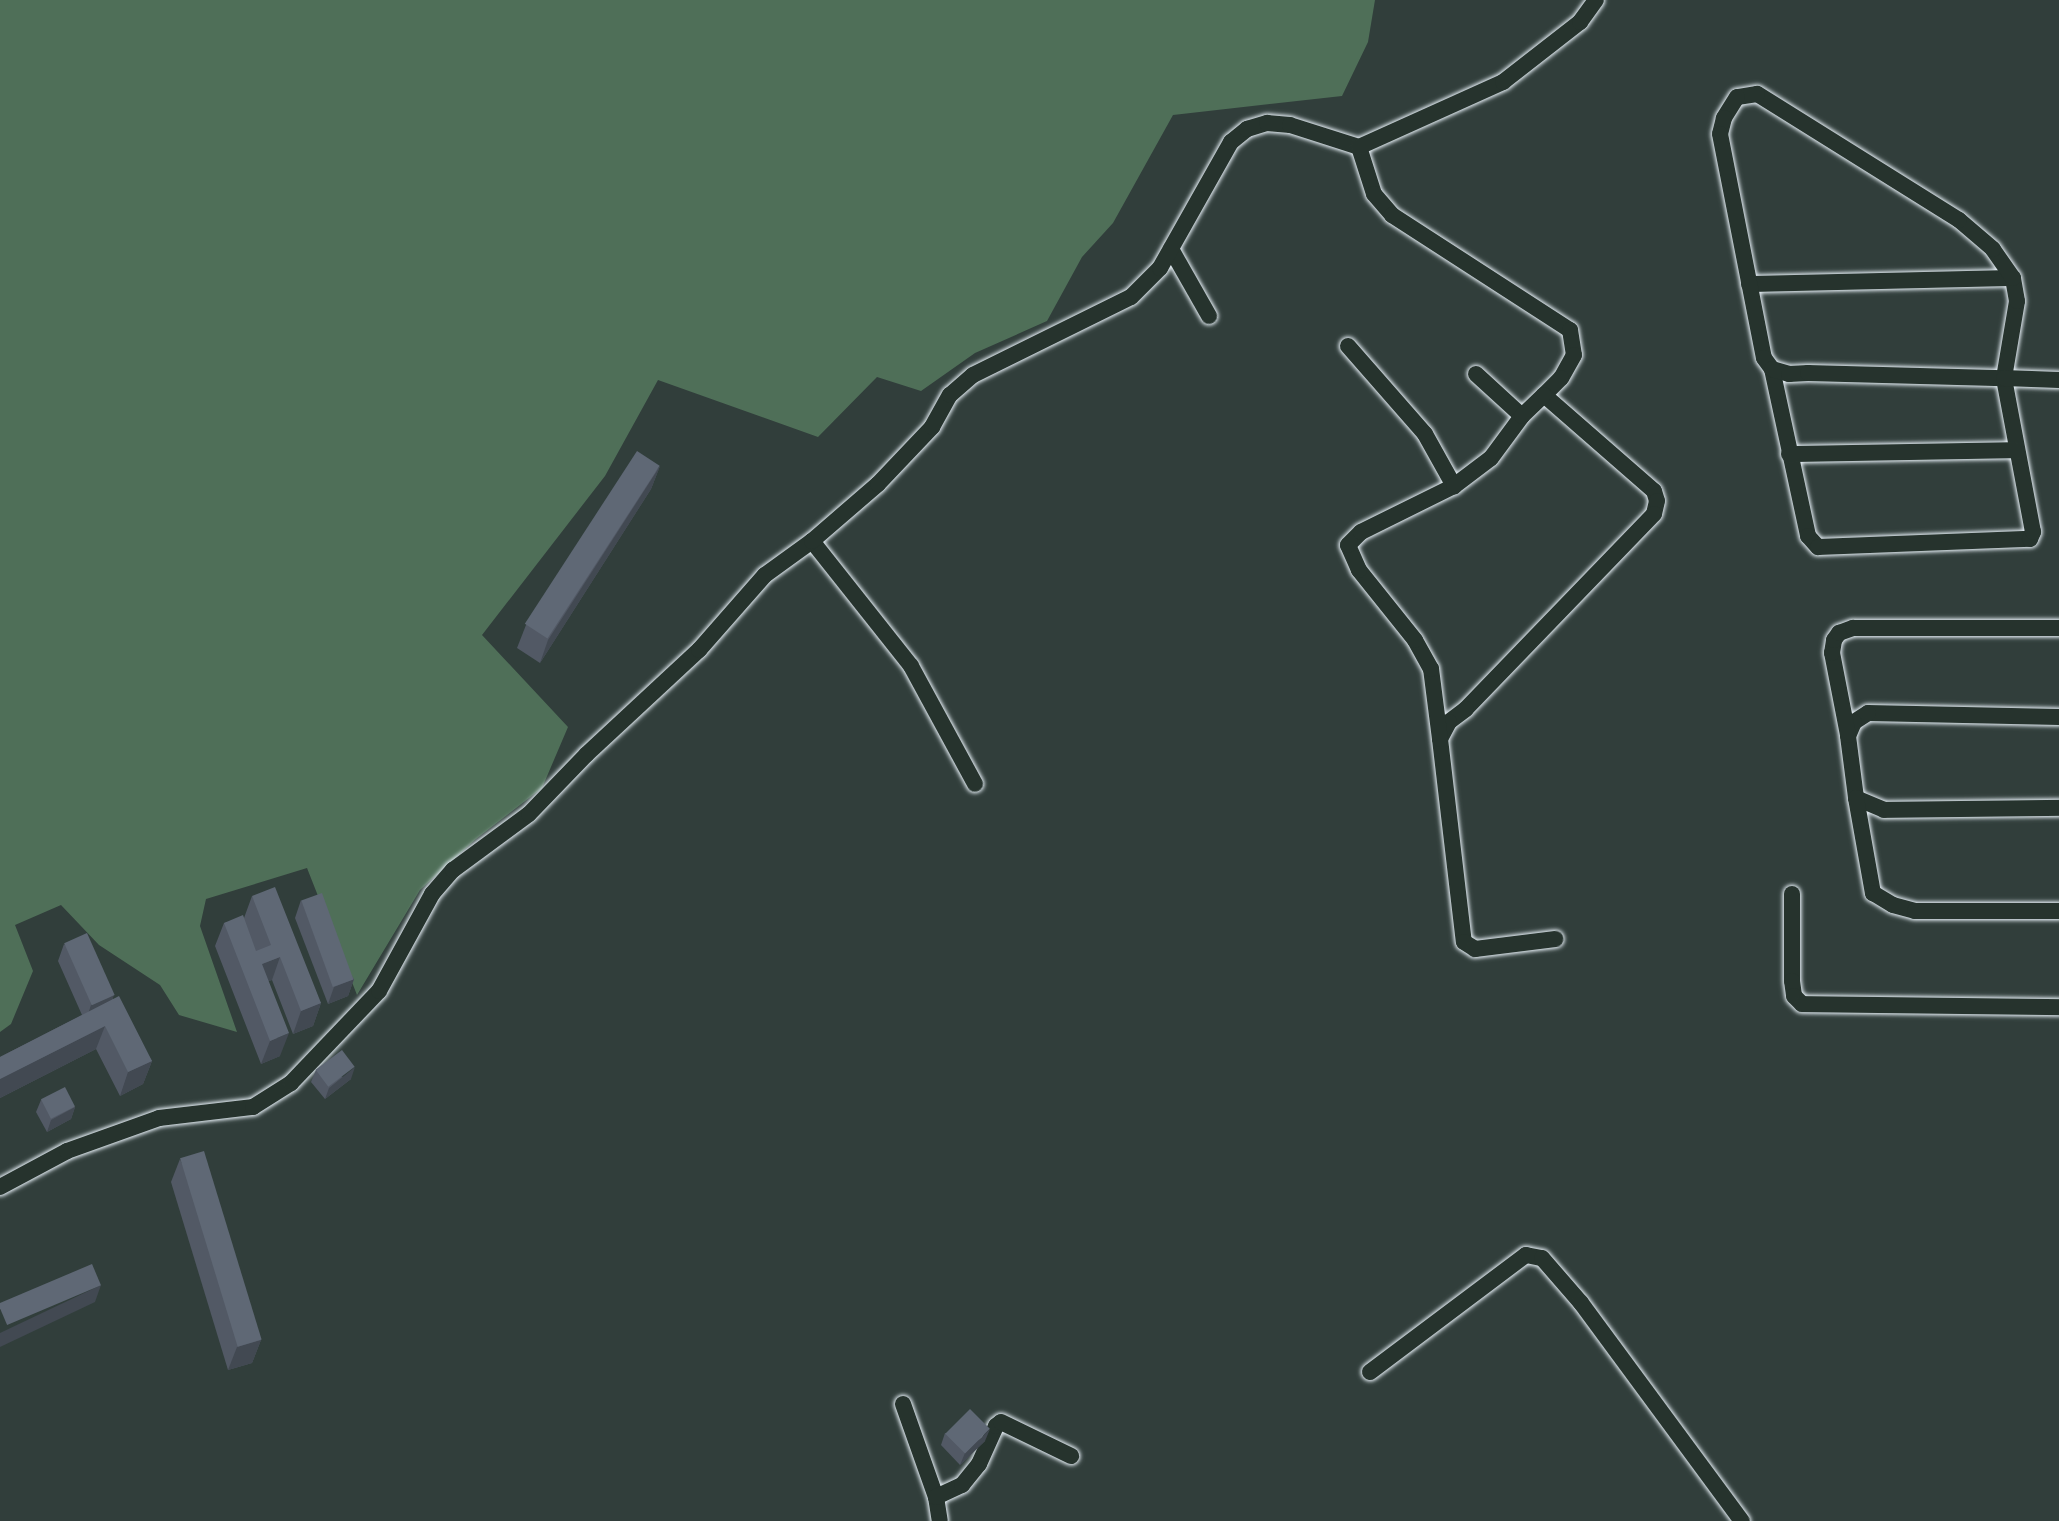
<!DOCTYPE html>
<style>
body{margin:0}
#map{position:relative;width:2059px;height:1521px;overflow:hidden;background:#313e3b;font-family:Mynerve,sans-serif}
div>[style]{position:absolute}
.green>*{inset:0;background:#4f6f58}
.roads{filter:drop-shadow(0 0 2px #e8f1f8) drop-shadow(0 0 2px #e8f1f8)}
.street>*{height:16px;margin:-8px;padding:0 8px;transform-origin:8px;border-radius:8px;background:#26332d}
.wall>*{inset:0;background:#525965}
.shaded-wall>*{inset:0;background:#424952}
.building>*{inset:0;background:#5f6875;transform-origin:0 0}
span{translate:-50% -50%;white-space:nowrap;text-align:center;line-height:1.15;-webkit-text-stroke:8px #26332d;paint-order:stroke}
</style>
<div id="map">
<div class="green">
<i style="clip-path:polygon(0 0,1375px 0,1368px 42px,1342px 96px,1173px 115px,1113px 223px,1082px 257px,1047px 321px,975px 353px,921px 391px,877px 377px,818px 437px,658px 380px,605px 476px,482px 635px,568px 727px,542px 788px,476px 839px,420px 890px,357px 995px,307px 868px,206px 899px,200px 926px,237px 1032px,179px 1015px,160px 985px,99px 945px,61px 905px,15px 925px,33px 971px,11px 1024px,0 1032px)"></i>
</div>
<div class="roads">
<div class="street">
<i style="left:1359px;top:147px;width:49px;rotate:72.3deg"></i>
<i style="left:1374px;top:194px;width:28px;rotate:49deg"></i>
<i style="left:1392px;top:215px;width:212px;rotate:32.9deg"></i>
<i style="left:1570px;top:330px;width:25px;rotate:81deg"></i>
<i style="left:1574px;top:355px;width:26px;rotate:119deg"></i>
<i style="left:1561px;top:378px;width:24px;rotate:135deg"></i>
<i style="left:1544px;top:395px;width:146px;rotate:41.1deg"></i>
<i style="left:1654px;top:491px;width:10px;rotate:73deg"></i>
<i style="left:1657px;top:501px;width:13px;rotate:103deg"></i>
<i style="left:1654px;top:514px;width:271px;rotate:134deg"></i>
<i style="left:1466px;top:709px;width:21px;rotate:143deg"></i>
<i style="left:1449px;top:722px;width:19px;rotate:118deg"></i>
<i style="left:1440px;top:739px;width:204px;rotate:83.3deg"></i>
<i style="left:1464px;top:942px;width:13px;rotate:32deg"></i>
<i style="left:1475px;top:949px;width:81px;rotate:-7.1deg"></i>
<i style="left:1171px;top:249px;width:77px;rotate:60.4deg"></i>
<i style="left:1749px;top:284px;width:264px;rotate:-1.3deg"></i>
<i style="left:1348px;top:346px;width:117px;rotate:48.8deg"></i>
<i style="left:1425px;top:434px;width:60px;rotate:60.9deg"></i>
<i style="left:1772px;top:369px;width:171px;rotate:77.8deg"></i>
<i style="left:1808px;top:536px;width:15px;rotate:48deg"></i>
<i style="left:1818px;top:547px;width:212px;rotate:-2.2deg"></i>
<i style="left:2030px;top:539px;width:8px;rotate:-67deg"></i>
<i style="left:2033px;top:532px;width:157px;rotate:-100.7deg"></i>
<i style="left:2004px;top:378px;width:78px;rotate:-80.4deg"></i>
<i style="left:2017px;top:301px;width:23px;rotate:-100deg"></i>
<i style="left:2013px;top:278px;width:35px;rotate:-125deg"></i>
<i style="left:1993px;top:249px;width:45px;rotate:-139.5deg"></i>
<i style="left:1959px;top:220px;width:238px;rotate:-148deg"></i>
<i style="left:1757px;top:94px;width:20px;rotate:171deg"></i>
<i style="left:1737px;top:97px;width:25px;rotate:122deg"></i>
<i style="left:1724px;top:118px;width:16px;rotate:104deg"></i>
<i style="left:1720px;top:134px;width:228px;rotate:78.9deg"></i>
<i style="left:1764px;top:358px;width:14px;rotate:54deg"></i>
<i style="left:1772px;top:369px;width:18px;rotate:16deg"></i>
<i style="left:1789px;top:374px;width:19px;rotate:-3deg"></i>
<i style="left:1808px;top:373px;width:196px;rotate:1.5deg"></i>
<i style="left:2004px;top:378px;width:55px;rotate:2.1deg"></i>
<i style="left:1476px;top:374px;width:62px;rotate:42.4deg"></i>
<i style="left:1789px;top:454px;width:227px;rotate:-1deg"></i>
<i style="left:812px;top:541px;width:159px;rotate:51.6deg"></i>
<i style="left:911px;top:666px;width:134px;rotate:61.5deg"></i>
<i style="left:2059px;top:717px;width:191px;rotate:-178.8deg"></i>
<i style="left:1868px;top:713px;width:17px;rotate:147deg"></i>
<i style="left:1854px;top:722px;width:15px;rotate:113deg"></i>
<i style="left:1848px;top:736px;width:63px;rotate:82.6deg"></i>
<i style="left:1856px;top:798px;width:30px;rotate:23deg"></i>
<i style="left:1884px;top:810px;width:175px;rotate:-0.7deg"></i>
<i style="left:1848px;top:735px;width:84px;rotate:-101deg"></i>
<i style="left:1832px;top:653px;width:13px;rotate:-81deg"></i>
<i style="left:1834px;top:640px;width:9px;rotate:-54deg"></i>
<i style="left:1839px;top:633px;width:15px;rotate:-20deg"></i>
<i style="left:1853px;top:628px;width:206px"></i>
<i style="left:1440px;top:739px;width:71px;rotate:-97.3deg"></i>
<i style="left:1431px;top:669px;width:33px;rotate:-119deg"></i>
<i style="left:1415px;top:640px;width:90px;rotate:-128.7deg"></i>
<i style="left:1359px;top:570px;width:27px;rotate:-114deg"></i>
<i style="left:1348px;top:545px;width:18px;rotate:-45deg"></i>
<i style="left:1361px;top:532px;width:104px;rotate:-26.3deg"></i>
<i style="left:1454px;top:486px;width:46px;rotate:-37.1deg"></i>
<i style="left:1491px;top:458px;width:52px;rotate:-53.6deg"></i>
<i style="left:1522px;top:416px;width:30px;rotate:-44deg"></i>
<i style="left:1856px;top:798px;width:97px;rotate:79.9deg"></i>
<i style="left:1873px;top:893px;width:23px;rotate:31deg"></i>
<i style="left:1893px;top:905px;width:23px;rotate:15deg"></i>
<i style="left:1915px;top:911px;width:144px"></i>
<i style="left:1792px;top:894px;width:87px;rotate:90deg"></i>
<i style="left:1792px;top:981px;width:15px;rotate:82deg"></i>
<i style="left:1794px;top:996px;width:11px;rotate:45deg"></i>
<i style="left:1802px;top:1004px;width:257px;rotate:0.7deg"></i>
<i style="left:0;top:1187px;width:76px;rotate:-28.2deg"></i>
<i style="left:67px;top:1151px;width:98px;rotate:-19.7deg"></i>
<i style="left:159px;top:1118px;width:95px;rotate:-6.7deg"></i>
<i style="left:253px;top:1107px;width:45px;rotate:-32.3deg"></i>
<i style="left:291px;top:1083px;width:127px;rotate:-46.3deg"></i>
<i style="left:379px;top:991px;width:111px;rotate:-61.3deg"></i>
<i style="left:432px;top:894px;width:32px;rotate:-49deg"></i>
<i style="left:453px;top:870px;width:94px;rotate:-36.4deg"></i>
<i style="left:529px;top:814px;width:83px;rotate:-46deg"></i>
<i style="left:587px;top:754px;width:153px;rotate:-42.9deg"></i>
<i style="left:699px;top:650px;width:100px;rotate:-48.7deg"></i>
<i style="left:765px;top:575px;width:58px;rotate:-35.9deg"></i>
<i style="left:812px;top:541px;width:87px;rotate:-40.8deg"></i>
<i style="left:878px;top:484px;width:79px;rotate:-46.5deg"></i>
<i style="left:932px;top:427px;width:37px;rotate:-61deg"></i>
<i style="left:950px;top:395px;width:30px;rotate:-41deg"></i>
<i style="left:973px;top:375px;width:176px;rotate:-26.3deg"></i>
<i style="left:1131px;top:297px;width:41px;rotate:-45deg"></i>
<i style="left:1160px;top:268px;width:145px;rotate:-60.6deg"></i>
<i style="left:1231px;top:142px;width:21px;rotate:-39deg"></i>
<i style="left:1247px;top:129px;width:21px;rotate:-17deg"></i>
<i style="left:1267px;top:123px;width:23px;rotate:5deg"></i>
<i style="left:1290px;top:125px;width:72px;rotate:17.7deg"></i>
<i style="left:1359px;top:147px;width:158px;rotate:-24.3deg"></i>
<i style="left:1503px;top:82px;width:98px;rotate:-37.9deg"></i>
<i style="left:1580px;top:22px;width:27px;rotate:-54deg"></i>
<i style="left:1370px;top:1372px;width:195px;rotate:-36.9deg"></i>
<i style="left:1526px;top:1255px;width:16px;rotate:11deg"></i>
<i style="left:1542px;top:1258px;width:60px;rotate:49.1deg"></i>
<i style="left:1581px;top:1303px;width:271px;rotate:53.6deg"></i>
<i style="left:903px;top:1404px;width:99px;rotate:70.5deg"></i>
<i style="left:936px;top:1497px;width:24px;rotate:81deg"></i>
<i style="left:936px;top:1497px;width:29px;rotate:-25deg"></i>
<i style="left:962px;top:1485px;width:27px;rotate:-51deg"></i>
<i style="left:979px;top:1464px;width:42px;rotate:-65.9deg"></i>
<i style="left:996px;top:1426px;width:6px;rotate:-39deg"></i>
<i style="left:1001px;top:1422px;width:78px;rotate:25.9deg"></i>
</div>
</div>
<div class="wall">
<i style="clip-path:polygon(660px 466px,651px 489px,540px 663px,517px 648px,526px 625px)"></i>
<i style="clip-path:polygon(252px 896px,321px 1003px,313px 1026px,293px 1034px,272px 980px,268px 981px,280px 1056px,261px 1064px,215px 946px,224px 923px,244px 918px)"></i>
<i style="clip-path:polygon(301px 900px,354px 979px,348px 996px,328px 1004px,295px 918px)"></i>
<i style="clip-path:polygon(64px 944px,113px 999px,152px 1061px,143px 1084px,120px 1096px,96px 1049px,0 1098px,0 1057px,82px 1015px,58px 961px)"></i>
<i style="clip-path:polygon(316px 1070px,351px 1079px,325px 1099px,311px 1082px)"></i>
<i style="clip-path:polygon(41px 1100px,75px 1107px,71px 1119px,47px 1132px,36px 1112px)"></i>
<i style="clip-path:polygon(180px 1159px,261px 1340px,252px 1363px,228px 1370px,171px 1182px)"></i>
<i style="clip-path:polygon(945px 1433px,985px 1441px,960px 1465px,941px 1445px)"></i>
</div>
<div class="shaded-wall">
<i style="clip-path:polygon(660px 466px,651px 489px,540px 663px,548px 640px)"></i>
<i style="clip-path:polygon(280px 957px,272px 980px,253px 987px,262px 964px)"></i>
<i style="clip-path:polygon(354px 979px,348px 996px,328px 1004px,334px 987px)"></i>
<i style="clip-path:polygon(114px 995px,108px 1012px,85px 1023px,91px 1005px)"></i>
<i style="clip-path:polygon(321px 1003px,313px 1026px,293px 1034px,301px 1011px)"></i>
<i style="clip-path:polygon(105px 1026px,96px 1049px,0 1098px,0 1079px)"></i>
<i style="clip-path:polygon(289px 1033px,280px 1056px,261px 1064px,270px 1041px)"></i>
<i style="clip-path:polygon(152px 1061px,143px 1084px,120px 1096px,128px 1072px)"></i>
<i style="clip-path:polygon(355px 1067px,351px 1079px,325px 1099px,329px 1088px)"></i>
<i style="clip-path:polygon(75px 1107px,71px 1119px,47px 1132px,51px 1120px)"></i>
<i style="clip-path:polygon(101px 1285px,95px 1302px,0 1347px,0 1333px)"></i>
<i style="clip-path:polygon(261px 1340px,252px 1363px,228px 1370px,237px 1347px)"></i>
<i style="clip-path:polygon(990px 1429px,985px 1441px,960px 1465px,965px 1453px)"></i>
</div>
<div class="building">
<i style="left:637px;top:451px;width:27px;height:206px;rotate:33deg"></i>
<i style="clip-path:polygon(275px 887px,321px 1003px,301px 1011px,280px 957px,262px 964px,289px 1033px,270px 1041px,224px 923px,243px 915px,256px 951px,271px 945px,252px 896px)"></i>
<i style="left:322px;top:893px;width:92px;height:22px;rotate:70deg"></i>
<i style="left:87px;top:933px;width:68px;height:25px;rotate:66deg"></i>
<i style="clip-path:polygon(119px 996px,152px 1061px,128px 1072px,105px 1026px,0 1079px,0 1057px)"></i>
<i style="left:342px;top:1050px;width:21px;height:33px;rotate:53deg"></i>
<i style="left:65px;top:1087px;width:22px;height:27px;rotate:63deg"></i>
<i style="left:204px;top:1151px;width:197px;height:25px;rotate:73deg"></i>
<i style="left:92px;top:1264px;width:23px;height:102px;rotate:67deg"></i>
<i style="left:970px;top:1409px;width:28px;height:35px;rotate:45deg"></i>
</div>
</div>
